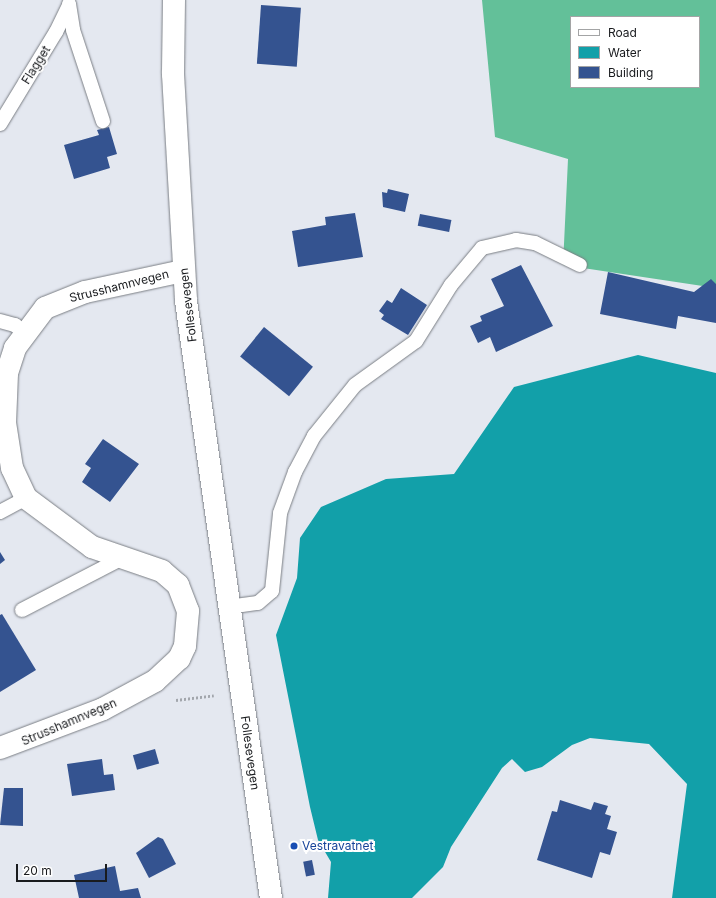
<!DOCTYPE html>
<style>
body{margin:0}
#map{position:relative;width:716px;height:898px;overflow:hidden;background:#e4e8f0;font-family:Inter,sans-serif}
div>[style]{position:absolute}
.forest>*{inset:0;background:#63c099}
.water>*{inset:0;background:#12a0a9}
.building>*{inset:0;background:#345390;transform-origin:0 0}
.path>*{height:2.5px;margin-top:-1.25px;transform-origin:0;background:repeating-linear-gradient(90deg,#a2a6ac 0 2px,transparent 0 4px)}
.roads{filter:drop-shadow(0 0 1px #7a7e84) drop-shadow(0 0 1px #7a7e84)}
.service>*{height:14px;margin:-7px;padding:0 7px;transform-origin:7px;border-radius:7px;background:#fff}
.minor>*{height:22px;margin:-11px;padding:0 11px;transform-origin:11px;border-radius:11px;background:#fff}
.secondary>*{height:22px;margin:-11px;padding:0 11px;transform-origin:11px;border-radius:11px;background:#fff}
.dots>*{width:11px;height:11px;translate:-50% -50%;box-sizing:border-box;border:2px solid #fff;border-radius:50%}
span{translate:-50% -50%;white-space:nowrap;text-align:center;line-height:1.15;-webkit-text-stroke:4px #fff;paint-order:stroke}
.street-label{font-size:12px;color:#191b1e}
.transit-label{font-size:12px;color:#164399}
.left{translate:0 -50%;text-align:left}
.legend{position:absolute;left:570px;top:16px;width:130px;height:72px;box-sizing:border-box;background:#fff;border:1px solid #a3a4a5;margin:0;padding:5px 7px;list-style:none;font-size:12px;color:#191b1e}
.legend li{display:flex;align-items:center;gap:8px;height:20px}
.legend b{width:20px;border:1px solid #a3a4a5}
.scale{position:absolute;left:16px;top:864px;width:91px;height:18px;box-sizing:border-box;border:2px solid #191b1e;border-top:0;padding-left:5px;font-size:12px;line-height:14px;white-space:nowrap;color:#191b1e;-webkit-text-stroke:3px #fff;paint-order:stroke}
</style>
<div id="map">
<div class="forest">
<i style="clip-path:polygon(evenodd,482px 0,716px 0,716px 288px,563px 265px,568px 159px,495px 137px,482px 0,571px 17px,699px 17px,699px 87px,571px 87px,571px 17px)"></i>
</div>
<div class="water">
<i style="clip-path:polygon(638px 355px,716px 373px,716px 898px,672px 898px,687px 784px,649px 744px,590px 738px,572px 745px,542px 767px,525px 772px,512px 759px,502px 768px,451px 847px,443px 867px,412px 898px,328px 898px,331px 862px,318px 840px,310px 807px,276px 635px,297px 578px,300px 538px,321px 507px,386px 479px,454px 474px,514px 387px)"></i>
</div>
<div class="building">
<i style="left:261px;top:5px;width:40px;height:59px;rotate:4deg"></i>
<i style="clip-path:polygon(109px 127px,117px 154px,107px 157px,110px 168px,74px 179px,64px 145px,99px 135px,97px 130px)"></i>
<i style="clip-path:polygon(388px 189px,409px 194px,405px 212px,383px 207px,382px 192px,387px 193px)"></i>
<i style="clip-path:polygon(355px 213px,363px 257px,298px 267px,292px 231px,326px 225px,325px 217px)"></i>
<i style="left:420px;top:214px;width:32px;height:12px;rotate:11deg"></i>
<i style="clip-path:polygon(521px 265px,553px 326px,496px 352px,490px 337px,478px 343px,470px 326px,482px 321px,480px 316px,504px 306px,491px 279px)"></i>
<i style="clip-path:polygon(608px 272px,694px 292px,711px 279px,716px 284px,716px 323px,678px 316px,676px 329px,600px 314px)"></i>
<i style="clip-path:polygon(401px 288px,427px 305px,408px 335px,381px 319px,384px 315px,379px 311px,387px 300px,392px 303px)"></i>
<i style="left:264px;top:327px;width:63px;height:38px;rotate:39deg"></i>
<i style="clip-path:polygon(103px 439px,139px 464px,110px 502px,82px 482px,91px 468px,85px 464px)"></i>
<i style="clip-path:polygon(0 552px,5px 560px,0 564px)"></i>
<i style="clip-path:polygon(2px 614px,36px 670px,0 692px,0 615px)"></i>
<i style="left:155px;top:749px;width:15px;height:23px;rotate:74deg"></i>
<i style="clip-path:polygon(102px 759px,104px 775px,113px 774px,115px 790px,72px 796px,67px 764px)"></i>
<i style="clip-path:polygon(4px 788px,23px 788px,23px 826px,0 825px)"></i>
<i style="clip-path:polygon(560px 800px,591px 810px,594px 802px,608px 806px,605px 814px,611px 816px,607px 829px,617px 832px,610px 855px,600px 852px,592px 878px,537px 860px,552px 811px,557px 812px)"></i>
<i style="clip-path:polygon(158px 837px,163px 839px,176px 864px,149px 878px,136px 853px)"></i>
<i style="left:312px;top:860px;width:15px;height:9px;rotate:79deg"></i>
<i style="clip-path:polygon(115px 866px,120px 891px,138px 888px,141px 898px,79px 898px,74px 875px)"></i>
</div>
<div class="path">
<i style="left:176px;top:700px;width:38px;rotate:-7deg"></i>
</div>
<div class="roads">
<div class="service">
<i style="left:69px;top:4px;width:26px;rotate:81deg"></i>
<i style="left:73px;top:30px;width:96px;rotate:71.8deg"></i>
<i style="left:0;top:124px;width:108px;rotate:-58.7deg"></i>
<i style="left:56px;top:32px;width:30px;rotate:-64deg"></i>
<i style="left:0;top:321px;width:16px;rotate:15deg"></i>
<i style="left:15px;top:325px;width:12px;rotate:42deg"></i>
<i style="left:0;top:512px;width:30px;rotate:-28deg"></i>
<i style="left:228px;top:607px;width:30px;rotate:-8deg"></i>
<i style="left:258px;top:603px;width:18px;rotate:-41deg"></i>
<i style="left:272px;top:591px;width:78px;rotate:-84.1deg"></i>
<i style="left:280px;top:513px;width:44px;rotate:-69.9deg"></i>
<i style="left:295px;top:472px;width:41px;rotate:-62.2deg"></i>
<i style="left:314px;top:436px;width:65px;rotate:-51.2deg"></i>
<i style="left:355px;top:385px;width:75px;rotate:-35.8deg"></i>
<i style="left:416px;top:341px;width:66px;rotate:-58deg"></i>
<i style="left:451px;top:285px;width:48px;rotate:-50deg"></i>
<i style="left:482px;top:248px;width:35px;rotate:-13deg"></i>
<i style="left:516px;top:240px;width:19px;rotate:9deg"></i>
<i style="left:535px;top:243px;width:50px;rotate:26.1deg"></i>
<i style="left:22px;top:610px;width:117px;rotate:-27.4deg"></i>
</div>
<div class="minor">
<i style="left:0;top:748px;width:110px;rotate:-20.7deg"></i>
<i style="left:103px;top:709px;width:59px;rotate:-28.3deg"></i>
<i style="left:155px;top:681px;width:33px;rotate:-43deg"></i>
<i style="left:179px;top:659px;width:14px;rotate:-65deg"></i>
<i style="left:185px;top:646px;width:35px;rotate:-85deg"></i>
<i style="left:188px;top:611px;width:28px;rotate:-111deg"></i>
<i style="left:178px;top:585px;width:21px;rotate:-139deg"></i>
<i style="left:162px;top:571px;width:74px;rotate:-161.1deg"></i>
<i style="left:92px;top:547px;width:82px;rotate:-143.4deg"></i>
<i style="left:26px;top:498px;width:33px;rotate:-115deg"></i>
<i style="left:12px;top:468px;width:46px;rotate:-98.8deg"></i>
<i style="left:5px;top:423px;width:50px;rotate:-87.7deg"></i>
<i style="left:7px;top:373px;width:26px;rotate:-72deg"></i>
<i style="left:15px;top:348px;width:50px;rotate:-53.1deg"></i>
<i style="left:45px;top:308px;width:43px;rotate:-21.8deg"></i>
<i style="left:85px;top:292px;width:100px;rotate:-12.1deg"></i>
</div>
<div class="secondary">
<i style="left:174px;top:0;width:74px;rotate:90.8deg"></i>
<i style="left:173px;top:74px;width:227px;rotate:86.7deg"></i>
<i style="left:186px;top:301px;width:603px;rotate:81.9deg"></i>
</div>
</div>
<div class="dots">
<i style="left:294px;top:846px;background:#1a4fb4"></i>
</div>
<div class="street-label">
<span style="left:36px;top:65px;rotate:-58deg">Flagget</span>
<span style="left:119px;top:286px;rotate:-14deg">Strusshamnvegen</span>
<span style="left:188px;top:305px;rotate:-97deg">Follesevegen</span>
<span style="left:69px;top:722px;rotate:-23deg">Strusshamnvegen</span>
<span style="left:250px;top:753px;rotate:82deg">Follesevegen</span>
</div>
<div class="transit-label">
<span class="left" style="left:302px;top:846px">Vestravatnet</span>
</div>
<ul class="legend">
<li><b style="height:5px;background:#fff"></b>Road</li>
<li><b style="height:11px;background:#12a0a9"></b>Water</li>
<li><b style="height:11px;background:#345390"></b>Building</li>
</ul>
<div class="scale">20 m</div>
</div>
